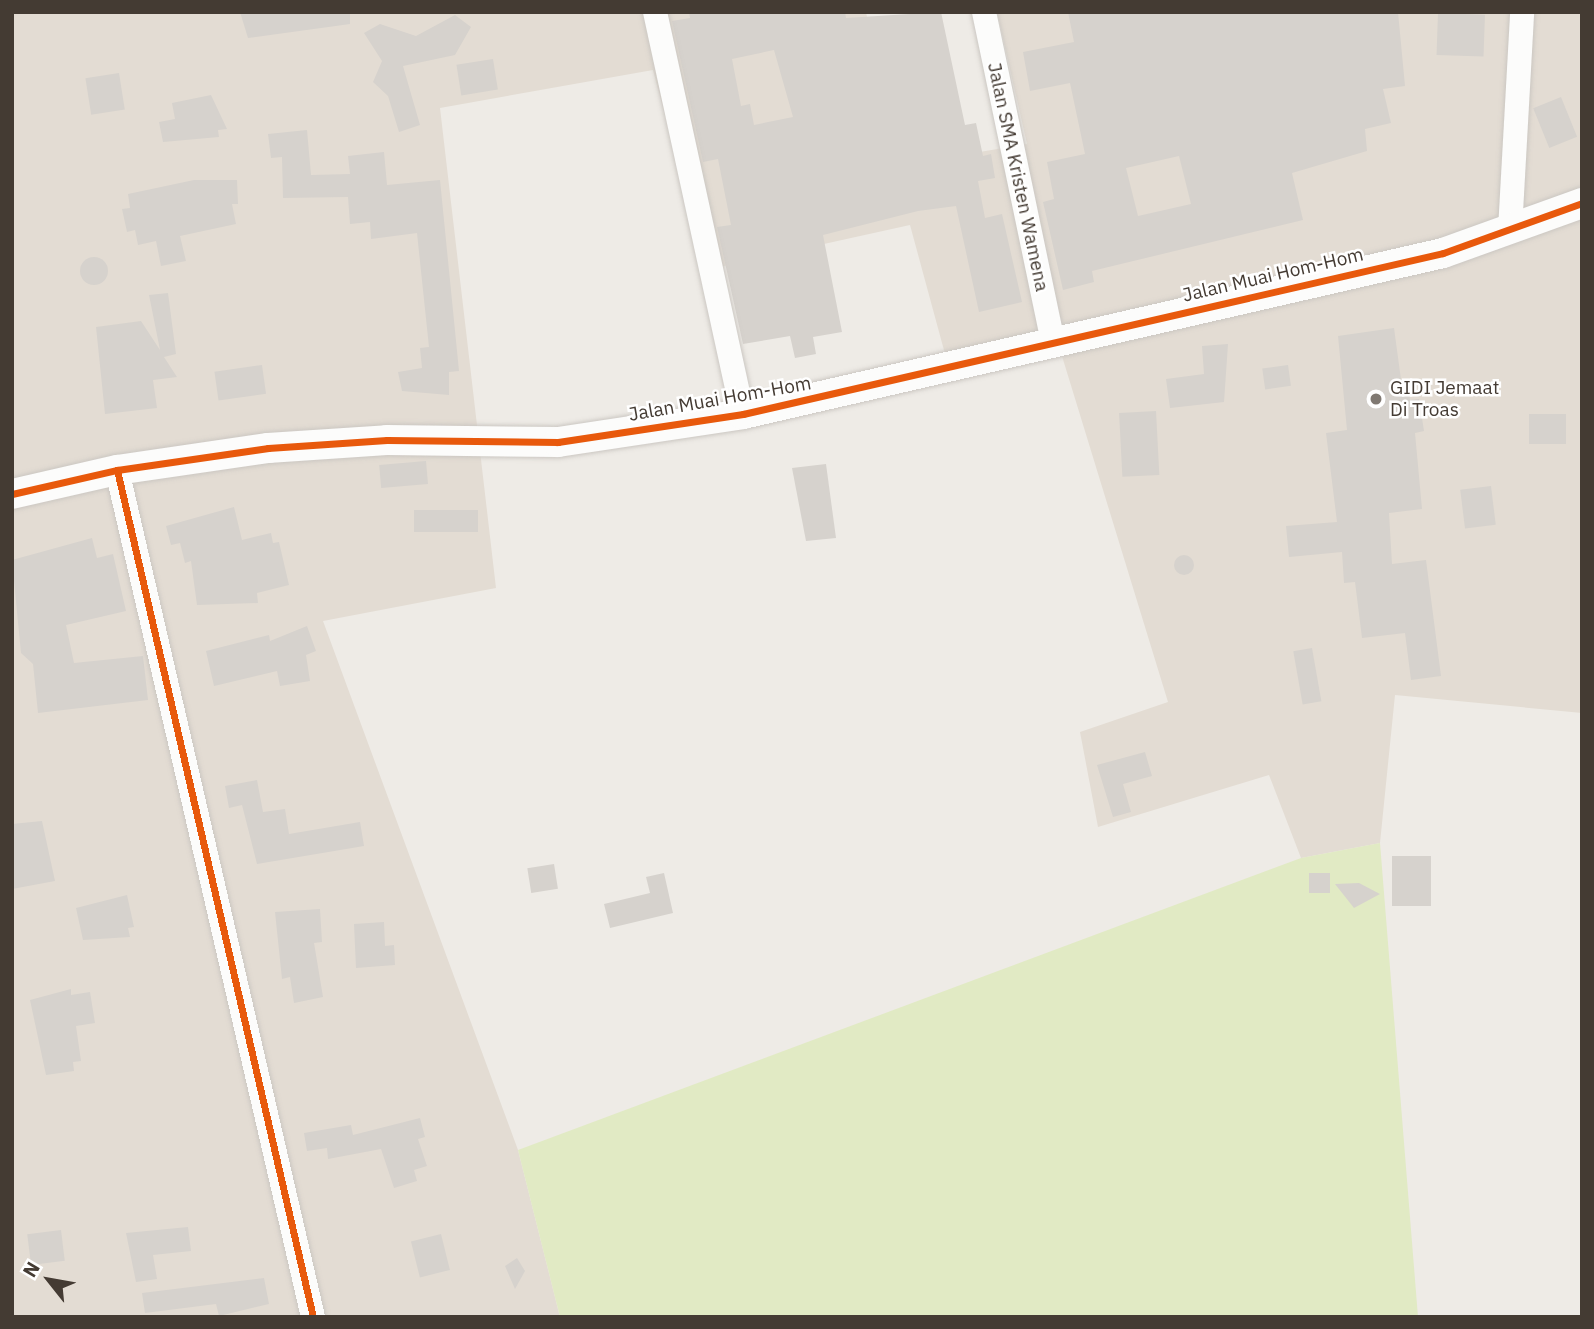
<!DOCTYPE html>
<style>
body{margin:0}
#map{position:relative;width:1594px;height:1329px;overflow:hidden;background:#eeebe6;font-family:"IBM Plex Sans",sans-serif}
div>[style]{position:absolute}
.residential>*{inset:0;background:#e3dcd3}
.green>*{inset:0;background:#e1eac4}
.building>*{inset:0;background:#d6d2cd;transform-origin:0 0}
.round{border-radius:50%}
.roads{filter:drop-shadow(0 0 2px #cbc7c2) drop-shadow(0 0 2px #cbc7c2)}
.minor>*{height:24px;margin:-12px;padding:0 12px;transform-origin:12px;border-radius:12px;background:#fcfcfb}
.tertiary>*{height:30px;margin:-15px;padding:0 15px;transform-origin:15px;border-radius:15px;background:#fcfcfb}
.cycleway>*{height:7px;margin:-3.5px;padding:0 3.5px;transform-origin:3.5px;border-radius:3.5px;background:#e8590c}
.dots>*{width:19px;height:19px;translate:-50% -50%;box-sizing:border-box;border:4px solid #fff;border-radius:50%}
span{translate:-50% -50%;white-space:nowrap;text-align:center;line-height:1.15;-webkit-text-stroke:5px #fff;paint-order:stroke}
.street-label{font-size:19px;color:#443b33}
.poi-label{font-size:19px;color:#443b33}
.left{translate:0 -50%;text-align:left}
.frame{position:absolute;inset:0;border:14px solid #443b33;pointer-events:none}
.north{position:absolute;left:14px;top:1245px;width:70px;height:70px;-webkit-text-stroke:5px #fff;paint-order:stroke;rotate:301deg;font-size:19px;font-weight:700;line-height:28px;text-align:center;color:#443b33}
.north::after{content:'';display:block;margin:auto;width:24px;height:32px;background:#443b33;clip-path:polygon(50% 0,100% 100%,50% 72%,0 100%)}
</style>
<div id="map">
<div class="residential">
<i style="clip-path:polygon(12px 12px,866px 12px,897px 166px,1027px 144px,997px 12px,1582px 12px,1582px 713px,1395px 695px,1380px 843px,1301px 858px,1269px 775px,1098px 827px,1080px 732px,1168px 702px,1054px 330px,948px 365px,910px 225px,706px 270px,653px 70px,440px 108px,496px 588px,323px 621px,518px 1150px,560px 1317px,12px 1317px)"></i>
</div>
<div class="green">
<i style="clip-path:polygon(1380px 843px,1418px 1317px,560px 1317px,518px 1150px,1301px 858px)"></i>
</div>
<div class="building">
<i style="clip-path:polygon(240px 12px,350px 12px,350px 24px,248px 38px)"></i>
<i style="clip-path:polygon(evenodd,689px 12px,845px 12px,846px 18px,941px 12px,965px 125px,976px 123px,983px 156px,991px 154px,995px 178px,978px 181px,985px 218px,1002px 214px,1022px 302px,979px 312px,956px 206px,918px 211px,823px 235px,842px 332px,813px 337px,816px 354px,795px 358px,790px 336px,743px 344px,717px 227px,731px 225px,718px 159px,703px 162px,672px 21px,690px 18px,689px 12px,774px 50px,793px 117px,754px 125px,750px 104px,741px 106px,732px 59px,774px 50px)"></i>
<i style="clip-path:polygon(evenodd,1068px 12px,1398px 12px,1405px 86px,1383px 89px,1391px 123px,1365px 129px,1367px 151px,1292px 173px,1303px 220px,1092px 271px,1094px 282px,1063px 290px,1043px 202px,1054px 199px,1047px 162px,1085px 154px,1070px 83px,1030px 91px,1023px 52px,1074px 42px,1068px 12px,1179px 156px,1191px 204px,1138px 216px,1126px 168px,1179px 156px)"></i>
<i style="left:1438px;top:13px;width:47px;height:42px;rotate:2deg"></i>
<i style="clip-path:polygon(455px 15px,471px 27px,455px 55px,403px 66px,420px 125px,399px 132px,388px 96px,373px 82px,382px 61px,364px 33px,380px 24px,416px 36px)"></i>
<i style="left:493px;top:59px;width:31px;height:37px;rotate:81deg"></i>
<i style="left:119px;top:73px;width:37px;height:34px;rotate:81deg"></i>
<i style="clip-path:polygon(211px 95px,227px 129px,218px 130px,219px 137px,163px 142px,159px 122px,175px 119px,172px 103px)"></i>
<i style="left:1561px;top:97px;width:43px;height:30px;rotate:68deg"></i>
<i style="clip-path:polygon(307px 130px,311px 175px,350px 174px,348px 156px,384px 152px,387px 185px,440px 180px,459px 371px,449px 372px,449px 395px,402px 391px,398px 372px,422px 368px,420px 348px,429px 347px,417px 233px,371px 239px,370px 222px,350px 224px,348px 197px,283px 198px,282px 157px,271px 158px,268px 134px)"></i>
<i style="clip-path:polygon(194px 180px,237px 180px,238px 204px,232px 204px,236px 224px,180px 236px,186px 261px,161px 266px,156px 241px,138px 245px,135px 230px,127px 232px,122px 209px,130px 208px,128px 194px)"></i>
<i class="round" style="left:80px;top:257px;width:28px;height:28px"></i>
<i style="clip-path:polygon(168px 293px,176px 354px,164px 357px,177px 377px,153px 380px,157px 408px,105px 414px,96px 327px,141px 321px,160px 350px,149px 295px)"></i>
<i style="clip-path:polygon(1394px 328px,1402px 387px,1408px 386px,1410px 400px,1419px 399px,1424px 431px,1415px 433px,1422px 509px,1389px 513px,1392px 564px,1426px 560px,1441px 676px,1411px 680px,1405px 633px,1362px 638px,1355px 582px,1344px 583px,1342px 552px,1289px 557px,1286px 526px,1337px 522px,1326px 433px,1347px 430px,1338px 336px)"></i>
<i style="clip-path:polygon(1228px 344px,1224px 402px,1170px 408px,1166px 379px,1204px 374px,1202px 346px)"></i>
<i style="left:262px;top:365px;width:29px;height:48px;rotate:82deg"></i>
<i style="left:1288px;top:365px;width:21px;height:26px;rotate:82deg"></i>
<i style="left:1156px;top:411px;width:64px;height:37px;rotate:87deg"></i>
<i style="left:1529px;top:414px;width:37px;height:30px"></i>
<i style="left:426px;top:461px;width:23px;height:47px;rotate:85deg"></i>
<i style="clip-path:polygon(826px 464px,836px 538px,806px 541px,792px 468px)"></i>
<i style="left:1491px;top:486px;width:39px;height:31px;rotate:83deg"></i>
<i style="clip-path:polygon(234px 507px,242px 540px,271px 533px,273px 543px,279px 542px,289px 585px,257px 593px,258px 603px,197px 605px,191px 561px,185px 563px,180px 543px,171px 545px,166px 526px)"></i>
<i style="left:478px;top:510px;width:22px;height:64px;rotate:90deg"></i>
<i style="clip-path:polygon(92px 538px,97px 558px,113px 554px,126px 611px,66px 625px,74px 663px,143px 656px,148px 700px,38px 713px,33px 664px,21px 653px,12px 560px)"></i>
<i class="round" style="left:1174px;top:555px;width:20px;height:20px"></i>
<i style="clip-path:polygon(307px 626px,316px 651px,306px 655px,310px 681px,280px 686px,277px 671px,214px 686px,206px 651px,269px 635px,270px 641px)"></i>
<i style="left:1312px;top:648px;width:54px;height:19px;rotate:80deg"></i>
<i style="clip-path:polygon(1145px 752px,1152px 776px,1123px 784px,1131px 812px,1113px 817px,1097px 765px)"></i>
<i style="clip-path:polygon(257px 780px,263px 812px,285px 809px,289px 834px,360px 822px,364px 846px,257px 864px,242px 805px,229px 808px,225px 786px)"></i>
<i style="clip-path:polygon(42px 821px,55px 881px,12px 889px,12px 824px)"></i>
<i style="left:1392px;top:856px;width:39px;height:50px"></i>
<i style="left:554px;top:864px;width:25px;height:27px;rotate:81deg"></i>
<i style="clip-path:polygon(664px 873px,673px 913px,610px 928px,604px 904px,650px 893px,646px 877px)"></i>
<i style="left:1309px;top:873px;width:21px;height:20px"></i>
<i style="clip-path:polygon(1359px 883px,1380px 894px,1354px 908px,1335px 884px)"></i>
<i style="clip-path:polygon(127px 895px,134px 927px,128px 928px,130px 937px,83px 940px,76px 908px)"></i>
<i style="clip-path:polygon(320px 909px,322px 942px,314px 943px,323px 997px,294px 1003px,290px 977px,282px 979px,275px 912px)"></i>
<i style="clip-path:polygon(384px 922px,385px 946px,394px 945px,395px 965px,356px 968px,354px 924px)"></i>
<i style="clip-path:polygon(71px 989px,71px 995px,90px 992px,95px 1023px,76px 1026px,81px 1061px,73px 1062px,74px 1071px,46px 1075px,30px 1000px)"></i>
<i style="clip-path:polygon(420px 1118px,425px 1137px,418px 1139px,427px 1166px,414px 1170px,417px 1181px,394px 1188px,381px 1149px,328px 1159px,327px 1148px,307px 1151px,304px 1133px,351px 1125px,353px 1135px)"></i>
<i style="clip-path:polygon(188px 1227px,191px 1251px,153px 1255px,157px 1279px,136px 1282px,126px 1233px)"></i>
<i style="left:61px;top:1230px;width:31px;height:34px;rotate:83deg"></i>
<i style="left:441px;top:1234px;width:37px;height:31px;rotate:76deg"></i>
<i style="clip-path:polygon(517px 1258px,525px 1271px,515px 1289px,505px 1266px)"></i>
<i style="clip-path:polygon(264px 1278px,269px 1304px,219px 1316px,216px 1304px,145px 1313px,142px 1293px)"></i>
</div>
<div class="roads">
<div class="minor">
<i style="left:655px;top:12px;width:412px;rotate:77.7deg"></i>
<i style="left:984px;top:12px;width:337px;rotate:78.2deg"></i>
<i style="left:1510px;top:230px;width:218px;rotate:-86.8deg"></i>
<i style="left:117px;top:470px;width:869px;rotate:76.97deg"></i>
</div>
<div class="tertiary">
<i style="left:12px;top:494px;width:108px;rotate:-12.9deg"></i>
<i style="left:117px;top:470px;width:153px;rotate:-8.3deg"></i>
<i style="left:268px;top:448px;width:119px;rotate:-3.8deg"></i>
<i style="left:387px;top:440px;width:171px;rotate:0.7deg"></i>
<i style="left:558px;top:442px;width:187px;rotate:-8.6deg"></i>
<i style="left:743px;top:414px;width:718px;rotate:-12.95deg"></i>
<i style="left:1443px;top:253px;width:148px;rotate:-19.8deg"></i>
</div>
</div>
<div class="cycleway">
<i style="left:117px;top:470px;width:869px;rotate:76.97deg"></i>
<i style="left:12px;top:494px;width:108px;rotate:-12.9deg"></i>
<i style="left:117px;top:470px;width:153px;rotate:-8.3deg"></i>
<i style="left:268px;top:448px;width:119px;rotate:-3.8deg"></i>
<i style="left:387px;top:440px;width:171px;rotate:0.7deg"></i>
<i style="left:558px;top:442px;width:187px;rotate:-8.6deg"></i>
<i style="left:743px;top:414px;width:718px;rotate:-12.95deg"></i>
<i style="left:1443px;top:253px;width:148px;rotate:-19.8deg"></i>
</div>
<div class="dots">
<i style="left:1376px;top:399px;background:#807972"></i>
</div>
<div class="street-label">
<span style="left:1018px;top:177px;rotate:78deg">Jalan SMA Kristen Wamena</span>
<span style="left:1273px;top:275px;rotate:-13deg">Jalan Muai Hom-Hom</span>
<span style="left:720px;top:399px;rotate:-10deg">Jalan Muai Hom-Hom</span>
</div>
<div class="poi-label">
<span class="left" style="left:1390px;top:399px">GIDI Jemaat<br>Di Troas</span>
</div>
<div class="frame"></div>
<div class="north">N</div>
</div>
